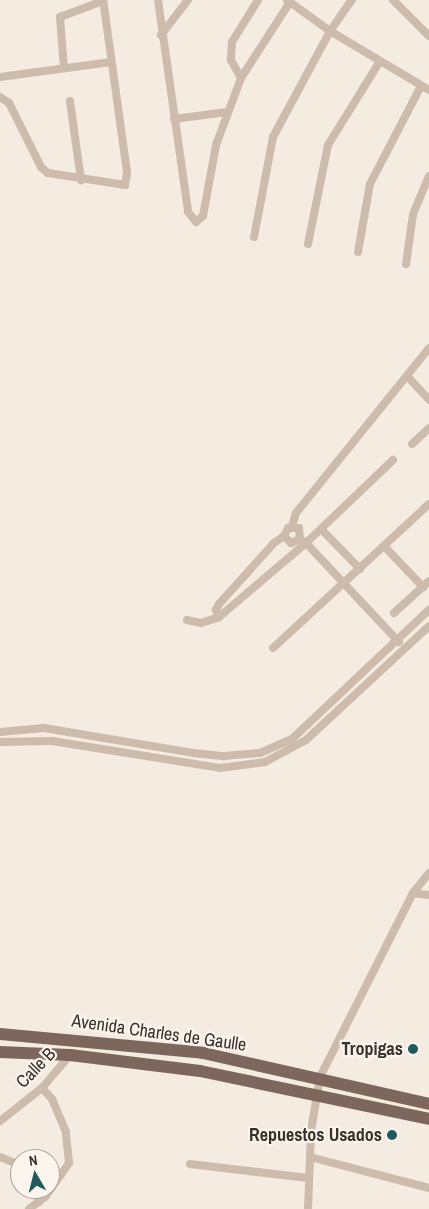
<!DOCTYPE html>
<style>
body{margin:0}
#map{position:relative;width:429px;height:1209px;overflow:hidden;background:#f4ebe1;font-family:"Archivo Narrow",sans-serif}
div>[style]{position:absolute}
.street>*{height:8px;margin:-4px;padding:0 4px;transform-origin:4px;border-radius:4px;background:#cdbbac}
.primary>*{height:12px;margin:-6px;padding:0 6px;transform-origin:6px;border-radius:6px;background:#7d675c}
.dots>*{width:14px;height:14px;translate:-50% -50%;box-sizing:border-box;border:2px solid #fbf5ee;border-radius:50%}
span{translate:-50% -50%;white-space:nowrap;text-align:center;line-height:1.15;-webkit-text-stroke:4.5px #fbf5ee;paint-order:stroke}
.street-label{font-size:18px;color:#3b302b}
.poi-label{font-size:18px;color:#3b302b;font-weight:700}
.right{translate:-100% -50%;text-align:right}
.north{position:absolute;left:10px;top:1149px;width:50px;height:50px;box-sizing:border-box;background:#fbf5ee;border:1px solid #aea6a0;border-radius:50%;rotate:352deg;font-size:14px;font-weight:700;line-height:20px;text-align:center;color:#3b302b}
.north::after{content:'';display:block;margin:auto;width:18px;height:22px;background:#1f5a5e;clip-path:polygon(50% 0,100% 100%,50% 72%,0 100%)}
</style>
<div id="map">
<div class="street">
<i style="left:158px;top:0;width:214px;rotate:81.9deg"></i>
<i style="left:188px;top:212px;width:13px;rotate:51deg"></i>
<i style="left:196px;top:222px;width:9px;rotate:-41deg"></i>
<i style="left:203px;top:216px;width:72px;rotate:-79.6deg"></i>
<i style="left:216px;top:145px;width:72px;rotate:-69.5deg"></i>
<i style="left:241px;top:78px;width:90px;rotate:-57.2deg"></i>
<i style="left:287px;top:0;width:53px;rotate:35.8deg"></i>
<i style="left:330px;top:31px;width:115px;rotate:30.8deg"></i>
<i style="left:393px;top:0;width:51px;rotate:45deg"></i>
<i style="left:161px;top:35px;width:44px;rotate:-52.4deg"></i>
<i style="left:64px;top:68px;width:51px;rotate:-94.5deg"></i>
<i style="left:60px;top:17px;width:46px;rotate:-20.4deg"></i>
<i style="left:0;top:77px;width:112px;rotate:-7.7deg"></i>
<i style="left:241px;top:78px;width:21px;rotate:-119deg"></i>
<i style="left:231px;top:60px;width:18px;rotate:-87deg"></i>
<i style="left:232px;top:42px;width:49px;rotate:-58.2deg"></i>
<i style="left:0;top:97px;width:11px;rotate:34deg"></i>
<i style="left:9px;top:103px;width:72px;rotate:63.4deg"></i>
<i style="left:41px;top:167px;width:9px;rotate:41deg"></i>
<i style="left:48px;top:173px;width:78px;rotate:8.9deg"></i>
<i style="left:125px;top:185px;width:13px;rotate:-81deg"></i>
<i style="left:127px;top:172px;width:174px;rotate:-97.9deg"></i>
<i style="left:70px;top:101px;width:80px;rotate:82.1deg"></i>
<i style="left:174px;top:119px;width:53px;rotate:-7.5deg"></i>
<i style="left:254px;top:237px;width:102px;rotate:-79.2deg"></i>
<i style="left:273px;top:137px;width:120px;rotate:-61.7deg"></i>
<i style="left:330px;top:31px;width:38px;rotate:-55deg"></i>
<i style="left:308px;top:244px;width:101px;rotate:-78.6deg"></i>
<i style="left:328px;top:145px;width:99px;rotate:-58.2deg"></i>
<i style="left:358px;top:252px;width:69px;rotate:-80deg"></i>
<i style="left:370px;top:184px;width:110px;rotate:-62.5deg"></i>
<i style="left:406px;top:264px;width:50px;rotate:-82deg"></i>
<i style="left:413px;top:214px;width:41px;rotate:-67.2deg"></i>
<i style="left:407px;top:376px;width:33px;rotate:47deg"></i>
<i style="left:412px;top:444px;width:23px;rotate:-43deg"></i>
<i style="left:393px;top:460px;width:120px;rotate:136.3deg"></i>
<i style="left:306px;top:543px;width:136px;rotate:46.8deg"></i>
<i style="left:292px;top:526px;width:14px;rotate:-73deg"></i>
<i style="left:296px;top:513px;width:212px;rotate:-51.1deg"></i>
<i style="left:321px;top:529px;width:56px;rotate:45.7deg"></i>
<i style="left:284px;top:536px;width:10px;rotate:45deg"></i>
<i style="left:291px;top:543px;width:10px;rotate:-24deg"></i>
<i style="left:384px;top:546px;width:57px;rotate:46.4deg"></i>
<i style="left:394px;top:613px;width:47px;rotate:-42.4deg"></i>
<i style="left:219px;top:617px;width:8px;rotate:-113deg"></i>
<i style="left:216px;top:610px;width:7px;rotate:-63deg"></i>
<i style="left:219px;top:604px;width:82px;rotate:-48deg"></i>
<i style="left:274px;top:543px;width:12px;rotate:-35deg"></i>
<i style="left:284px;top:536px;width:9px;rotate:-63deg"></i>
<i style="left:288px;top:528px;width:11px"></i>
<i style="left:299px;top:528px;width:11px;rotate:85deg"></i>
<i style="left:187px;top:620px;width:14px;rotate:12deg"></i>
<i style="left:201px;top:623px;width:19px;rotate:-18deg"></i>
<i style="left:219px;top:617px;width:114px;rotate:-40.4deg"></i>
<i style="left:306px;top:543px;width:7px;rotate:-146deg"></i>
<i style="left:273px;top:648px;width:212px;rotate:-42.7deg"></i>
<i style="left:0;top:732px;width:44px;rotate:-5.2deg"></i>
<i style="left:44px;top:728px;width:151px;rotate:9.5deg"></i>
<i style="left:193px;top:753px;width:31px;rotate:6deg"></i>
<i style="left:224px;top:756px;width:36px;rotate:-5deg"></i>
<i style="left:260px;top:753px;width:36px;rotate:-24deg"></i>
<i style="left:293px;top:738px;width:187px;rotate:-43.3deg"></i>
<i style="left:0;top:742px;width:52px;rotate:-1.1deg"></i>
<i style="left:52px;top:741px;width:170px;rotate:9.1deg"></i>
<i style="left:220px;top:768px;width:45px;rotate:-7.6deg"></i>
<i style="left:265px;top:762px;width:47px;rotate:-28.2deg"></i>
<i style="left:306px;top:740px;width:168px;rotate:-42.8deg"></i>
<i style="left:413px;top:893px;width:16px;rotate:7deg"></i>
<i style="left:0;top:1121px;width:53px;rotate:-38.2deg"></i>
<i style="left:42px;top:1088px;width:43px;rotate:-49.7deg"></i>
<i style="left:0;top:1157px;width:22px;rotate:22deg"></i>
<i style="left:310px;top:1157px;width:123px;rotate:14.6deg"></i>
<i style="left:190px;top:1164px;width:119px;rotate:6.8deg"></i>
<i style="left:34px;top:1189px;width:14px;rotate:69deg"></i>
<i style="left:29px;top:1209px;width:21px;rotate:-37deg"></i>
<i style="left:46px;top:1196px;width:40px;rotate:-55.1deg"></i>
<i style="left:69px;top:1163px;width:31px;rotate:-96deg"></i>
<i style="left:66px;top:1132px;width:36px;rotate:-113deg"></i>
<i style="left:52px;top:1099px;width:15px;rotate:-132deg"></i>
<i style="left:308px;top:1209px;width:78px;rotate:-87.8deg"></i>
<i style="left:311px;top:1131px;width:55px;rotate:-80.5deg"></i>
<i style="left:320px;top:1077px;width:206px;rotate:-63.2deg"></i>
<i style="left:413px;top:893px;width:26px;rotate:-51deg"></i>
</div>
<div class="primary">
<i style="left:0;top:1034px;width:204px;rotate:5.3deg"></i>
<i style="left:203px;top:1053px;width:232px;rotate:12.7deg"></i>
<i style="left:0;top:1052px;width:70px;rotate:2.5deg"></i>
<i style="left:70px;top:1055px;width:131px;rotate:7deg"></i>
<i style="left:200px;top:1071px;width:234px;rotate:11.8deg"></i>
</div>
<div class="dots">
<i style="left:413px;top:1049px;background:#1f5a5e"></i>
<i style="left:392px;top:1135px;background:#1f5a5e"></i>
</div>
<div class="street-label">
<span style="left:159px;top:1033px;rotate:8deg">Avenida Charles de Gaulle</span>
<span style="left:36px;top:1068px;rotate:-46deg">Calle B</span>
</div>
<div class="poi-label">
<span class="right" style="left:403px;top:1049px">Tropigas</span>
<span class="right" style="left:382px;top:1135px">Repuestos Usados</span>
</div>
<div class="north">N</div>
</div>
